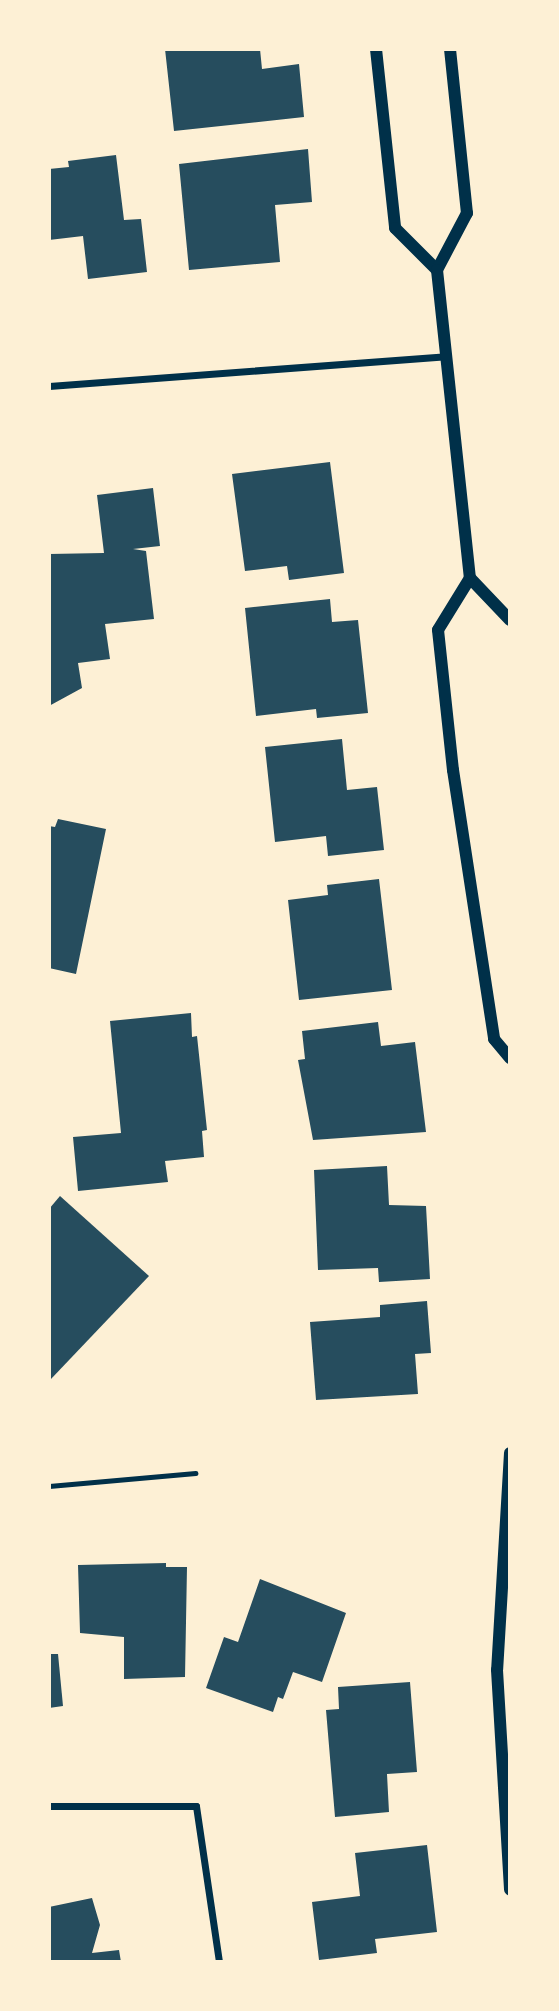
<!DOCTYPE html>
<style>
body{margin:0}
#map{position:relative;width:559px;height:2011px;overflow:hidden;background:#fdf0d5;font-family:"Fira Sans",sans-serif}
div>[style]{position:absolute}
.building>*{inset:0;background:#264d5e}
.service>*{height:5px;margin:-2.5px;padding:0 2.5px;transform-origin:2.5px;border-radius:2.5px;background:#003049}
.minor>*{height:7px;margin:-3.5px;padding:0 3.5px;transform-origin:3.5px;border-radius:3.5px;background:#003049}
.tertiary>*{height:12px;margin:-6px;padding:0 6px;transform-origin:6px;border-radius:6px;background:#003049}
span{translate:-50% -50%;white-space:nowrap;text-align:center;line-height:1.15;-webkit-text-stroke:5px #fdf0d5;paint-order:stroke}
.frame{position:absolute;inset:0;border:51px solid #fdf0d5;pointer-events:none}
</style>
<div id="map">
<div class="building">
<i style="clip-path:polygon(165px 49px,260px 49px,262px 69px,299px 64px,304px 117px,174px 131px)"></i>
<i style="clip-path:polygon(308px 149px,312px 202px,275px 205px,280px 262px,189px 270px,179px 164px)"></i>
<i style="clip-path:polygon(116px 155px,124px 220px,141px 219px,147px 272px,88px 279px,83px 236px,49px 240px,49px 169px,69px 167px,68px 161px)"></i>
<i style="clip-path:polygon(330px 462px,344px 573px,289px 580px,287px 566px,245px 571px,232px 474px)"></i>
<i style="clip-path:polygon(153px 488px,160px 546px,133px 549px,146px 551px,154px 619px,105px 624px,110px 659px,78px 663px,82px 688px,49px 706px,49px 554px,104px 553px,97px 495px)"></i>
<i style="clip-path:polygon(330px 599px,332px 622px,358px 620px,368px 713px,317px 718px,316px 709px,256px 716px,245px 608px)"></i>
<i style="clip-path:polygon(342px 739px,347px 790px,377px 787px,384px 850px,328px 856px,326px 836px,275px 842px,265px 747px)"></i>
<i style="clip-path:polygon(58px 819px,106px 829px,76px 974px,49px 968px,49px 826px,55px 827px)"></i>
<i style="clip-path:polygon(379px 879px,392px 990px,299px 1000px,288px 900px,328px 895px,327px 885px)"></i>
<i style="clip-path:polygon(191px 1013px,192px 1037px,197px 1036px,207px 1130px,202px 1131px,204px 1157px,165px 1161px,168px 1182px,78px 1191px,73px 1137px,121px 1133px,110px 1021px)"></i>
<i style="clip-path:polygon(378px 1022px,381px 1046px,415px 1042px,426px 1132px,313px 1140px,298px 1060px,305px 1059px,302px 1031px)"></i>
<i style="clip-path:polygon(387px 1166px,389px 1205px,426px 1206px,430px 1279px,379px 1282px,378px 1268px,318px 1270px,314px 1170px)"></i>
<i style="clip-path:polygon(60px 1196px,149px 1276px,51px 1379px,49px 1209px)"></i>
<i style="clip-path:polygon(427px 1301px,431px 1353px,415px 1354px,418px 1394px,316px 1400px,310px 1322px,380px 1317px,380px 1305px)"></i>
<i style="clip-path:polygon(166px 1563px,166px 1567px,187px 1567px,185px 1677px,124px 1679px,124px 1637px,80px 1633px,78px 1565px)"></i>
<i style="clip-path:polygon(260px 1579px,346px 1613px,322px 1682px,293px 1672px,283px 1699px,278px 1697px,273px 1712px,206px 1688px,224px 1637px,238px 1642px)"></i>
<i style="clip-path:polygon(49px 1654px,58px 1654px,63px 1706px,49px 1708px)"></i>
<i style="clip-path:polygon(410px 1682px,417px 1772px,387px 1774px,389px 1812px,335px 1817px,326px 1710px,339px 1709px,338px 1687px)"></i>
<i style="clip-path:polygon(427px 1845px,437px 1932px,375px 1939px,377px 1953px,319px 1960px,312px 1902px,360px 1896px,355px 1853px)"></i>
<i style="clip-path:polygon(92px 1898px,100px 1925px,92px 1953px,119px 1950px,121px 1962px,49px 1962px,49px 1907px)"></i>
</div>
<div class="service">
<i style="left:49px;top:1486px;width:147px;rotate:-5.1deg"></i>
</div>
<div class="minor">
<i style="left:49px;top:386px;width:398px;rotate:-4.3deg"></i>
<i style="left:49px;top:1806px;width:147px"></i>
<i style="left:196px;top:1806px;width:158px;rotate:81.6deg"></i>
</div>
<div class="tertiary">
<i style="left:376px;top:49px;width:180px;rotate:83.9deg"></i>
<i style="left:395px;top:228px;width:59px;rotate:45deg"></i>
<i style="left:450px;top:49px;width:165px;rotate:84.1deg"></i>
<i style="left:467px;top:213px;width:64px;rotate:117.8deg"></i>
<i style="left:437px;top:270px;width:310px;rotate:83.9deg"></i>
<i style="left:470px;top:578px;width:61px;rotate:121.6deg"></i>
<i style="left:438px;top:630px;width:141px;rotate:83.9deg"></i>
<i style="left:453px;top:770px;width:272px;rotate:81.3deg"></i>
<i style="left:494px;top:1039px;width:25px;rotate:50deg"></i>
<i style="left:470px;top:578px;width:58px;rotate:46.4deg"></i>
<i style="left:510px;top:1453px;width:217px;rotate:93.4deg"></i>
<i style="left:497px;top:1670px;width:220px;rotate:86.6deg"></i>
</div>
<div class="frame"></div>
</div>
